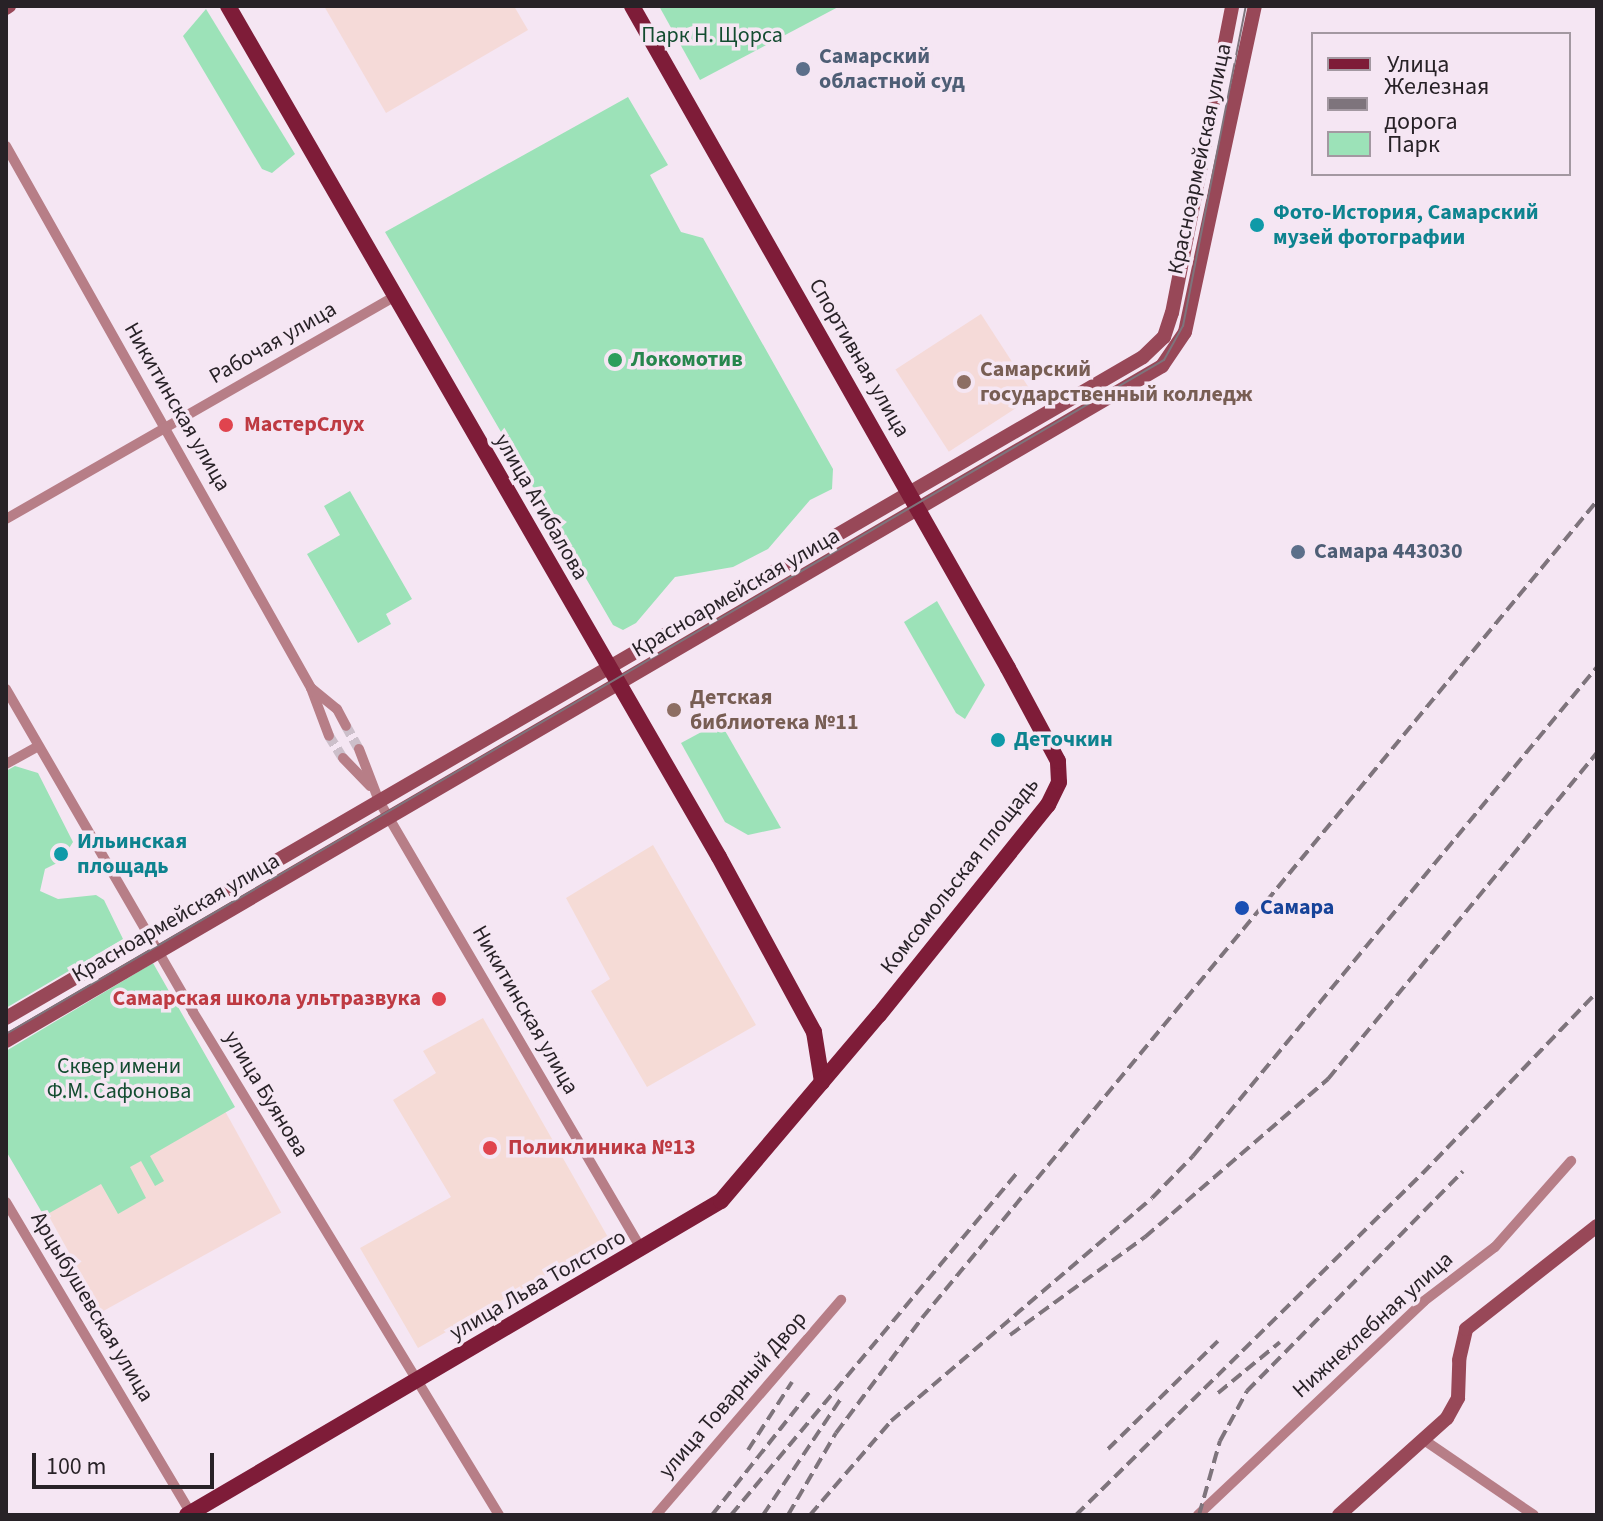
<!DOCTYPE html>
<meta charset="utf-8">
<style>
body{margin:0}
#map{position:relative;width:1603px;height:1521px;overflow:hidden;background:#f5e6f3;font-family:"Source Sans 3",sans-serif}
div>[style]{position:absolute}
.education>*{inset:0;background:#f5dad8;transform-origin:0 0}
.medical>*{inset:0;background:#f5dbd6}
.green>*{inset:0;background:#9ce2b8}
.street-tunnel>*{height:10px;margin-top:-5px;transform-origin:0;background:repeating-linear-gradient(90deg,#ccbfca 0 10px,transparent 0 15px)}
.street>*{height:10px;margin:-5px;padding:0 5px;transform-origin:5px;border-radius:5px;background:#b77e87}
.secondary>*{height:14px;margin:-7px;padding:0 7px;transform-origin:7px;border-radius:7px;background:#984858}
.primary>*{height:16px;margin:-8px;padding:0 8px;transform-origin:8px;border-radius:8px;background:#7e1c38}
.tram>*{height:2px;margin:-1px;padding:0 1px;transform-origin:1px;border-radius:1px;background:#7e747c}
.rail>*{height:4px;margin-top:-2px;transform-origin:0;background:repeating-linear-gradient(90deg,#7e747c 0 12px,transparent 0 18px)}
.dots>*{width:22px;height:22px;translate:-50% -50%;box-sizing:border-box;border:4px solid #f5e6f3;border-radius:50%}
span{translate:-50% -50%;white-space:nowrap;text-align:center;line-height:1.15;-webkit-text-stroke:7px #f5e6f3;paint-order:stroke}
.park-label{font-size:22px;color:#134c30}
.service-label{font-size:22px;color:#4e5e75;font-weight:700}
.left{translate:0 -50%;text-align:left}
.street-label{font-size:22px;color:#282227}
.culture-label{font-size:22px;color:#0d838f;font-weight:700}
.leisure-label{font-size:22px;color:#27864d;font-weight:700}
.education-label{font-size:22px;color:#785e54;font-weight:700}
.health-label{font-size:22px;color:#be3a42;font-weight:700}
.right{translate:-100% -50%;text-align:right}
.transit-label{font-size:22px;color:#164399;font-weight:700}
.frame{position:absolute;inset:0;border:8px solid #282227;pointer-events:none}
.legend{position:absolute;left:1311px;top:32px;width:260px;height:144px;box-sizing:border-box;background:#f5e6f3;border:2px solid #a398a1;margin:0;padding:10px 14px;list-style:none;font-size:24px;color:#282227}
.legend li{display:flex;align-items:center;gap:16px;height:40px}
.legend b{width:40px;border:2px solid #a398a1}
.scale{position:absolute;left:32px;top:1453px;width:182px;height:36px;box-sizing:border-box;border:4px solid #282227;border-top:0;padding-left:10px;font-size:24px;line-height:28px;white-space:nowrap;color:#282227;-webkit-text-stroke:6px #f5e6f3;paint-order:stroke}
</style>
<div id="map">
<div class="education">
<i style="clip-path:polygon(324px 6px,514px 6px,528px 30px,386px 113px)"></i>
<i style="left:981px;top:314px;width:98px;height:102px;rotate:57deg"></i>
<i style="left:225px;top:1111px;width:116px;height:205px;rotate:61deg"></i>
</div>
<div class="medical">
<i style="clip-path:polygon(653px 845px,756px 1025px,647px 1087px,591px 991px,610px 979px,566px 898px)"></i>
<i style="clip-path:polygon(483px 1018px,609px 1239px,418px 1348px,360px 1248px,451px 1197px,393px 1100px,436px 1073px,423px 1051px)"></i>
</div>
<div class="green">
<i style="clip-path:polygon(659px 6px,840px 6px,700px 80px)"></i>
<i style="clip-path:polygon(206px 9px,295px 154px,272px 173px,262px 169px,183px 36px)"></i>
<i style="clip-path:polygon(628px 97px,668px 165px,650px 175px,681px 232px,703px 238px,833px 469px,832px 489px,810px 500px,768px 549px,733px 567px,675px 577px,636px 623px,623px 630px,613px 625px,385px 232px)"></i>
<i style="clip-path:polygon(350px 491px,412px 599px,386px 614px,391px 624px,358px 643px,307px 554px,340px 535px,324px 506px)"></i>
<i style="clip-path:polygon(937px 601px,985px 685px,965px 719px,956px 713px,904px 622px)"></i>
<i style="clip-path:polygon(720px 722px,781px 828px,748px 835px,725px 822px,681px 743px)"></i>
<i style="clip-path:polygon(15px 766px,38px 773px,73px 842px,61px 861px,45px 869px,40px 891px,58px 899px,96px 895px,104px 900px,123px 939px,6px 1008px,6px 771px)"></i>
<i style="clip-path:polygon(153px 963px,235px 1107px,150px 1156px,164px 1181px,155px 1186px,141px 1161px,130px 1167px,146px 1198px,118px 1214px,101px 1184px,44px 1216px,6px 1151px,6px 1051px)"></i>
</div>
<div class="street-tunnel">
<i style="left:346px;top:726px;width:26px;rotate:61deg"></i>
<i style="left:329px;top:736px;width:26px;rotate:58deg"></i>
</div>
<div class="street">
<i style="left:6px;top:146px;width:622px;rotate:60.63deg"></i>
<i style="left:311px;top:688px;width:51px;rotate:69.4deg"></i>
<i style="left:6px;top:519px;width:446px;rotate:-29.8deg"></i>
<i style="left:311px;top:688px;width:33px;rotate:39deg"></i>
<i style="left:337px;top:709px;width:19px;rotate:62deg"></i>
<i style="left:6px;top:689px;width:373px;rotate:59.9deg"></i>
<i style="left:193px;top:1012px;width:589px;rotate:58.69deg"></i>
<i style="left:359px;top:749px;width:56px;rotate:69deg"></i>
<i style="left:379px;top:801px;width:520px;rotate:59.64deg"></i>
<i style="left:343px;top:758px;width:39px;rotate:46deg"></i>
<i style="left:6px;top:764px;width:37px;rotate:-29deg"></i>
<i style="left:6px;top:1202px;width:364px;rotate:59.3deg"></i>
<i style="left:1424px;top:1440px;width:133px;rotate:34.3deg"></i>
<i style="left:656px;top:1515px;width:284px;rotate:-49.3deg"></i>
<i style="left:1198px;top:1515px;width:311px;rotate:-43.4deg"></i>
<i style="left:1424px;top:1301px;width:89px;rotate:-37.3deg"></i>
<i style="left:1495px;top:1247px;width:115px;rotate:-48.5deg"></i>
</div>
<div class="secondary">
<i style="left:6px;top:8px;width:4px;rotate:-34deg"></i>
<i style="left:6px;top:1018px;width:1315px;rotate:-30.17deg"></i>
<i style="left:1143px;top:357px;width:29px;rotate:-44deg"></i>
<i style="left:1164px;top:337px;width:25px;rotate:-72deg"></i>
<i style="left:1172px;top:313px;width:313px;rotate:-78.9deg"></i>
<i style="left:6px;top:1041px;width:1339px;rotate:-30.28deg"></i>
<i style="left:1162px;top:366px;width:41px;rotate:-55.9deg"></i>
<i style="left:1185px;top:332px;width:333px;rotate:-77.9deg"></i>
<i style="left:1339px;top:1515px;width:145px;rotate:-41.9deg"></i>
<i style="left:1447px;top:1418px;width:23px;rotate:-61deg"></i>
<i style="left:1458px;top:1398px;width:38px;rotate:-88deg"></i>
<i style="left:1459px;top:1360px;width:32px;rotate:-77deg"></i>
<i style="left:1466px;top:1329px;width:167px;rotate:-38.2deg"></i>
</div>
<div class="primary">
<i style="left:228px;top:6px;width:982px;rotate:60.02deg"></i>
<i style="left:719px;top:857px;width:199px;rotate:61.5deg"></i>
<i style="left:814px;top:1032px;width:51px;rotate:80.9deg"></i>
<i style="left:187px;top:1515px;width:619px;rotate:-30.46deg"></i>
<i style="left:721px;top:1201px;width:244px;rotate:-49.7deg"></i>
<i style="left:879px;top:1015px;width:270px;rotate:-51.2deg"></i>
<i style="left:1048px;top:805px;width:25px;rotate:-64deg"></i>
<i style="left:1059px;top:782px;width:21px;rotate:-93deg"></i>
<i style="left:1058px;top:761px;width:106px;rotate:-118.3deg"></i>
<i style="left:1008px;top:668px;width:761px;rotate:-119.6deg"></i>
</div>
<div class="tram">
<i style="left:6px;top:1034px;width:1340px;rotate:-30.2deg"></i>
<i style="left:1164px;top:360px;width:39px;rotate:-61deg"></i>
<i style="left:1183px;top:326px;width:326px;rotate:-78.9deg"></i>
</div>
<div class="rail">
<i style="left:1010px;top:1335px;width:167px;rotate:-36deg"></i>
<i style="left:1145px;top:1237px;width:242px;rotate:-40.8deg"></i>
<i style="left:1328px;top:1079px;width:423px;rotate:-50.5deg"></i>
<i style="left:1218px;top:1393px;width:80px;rotate:-39.4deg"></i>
<i style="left:1108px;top:1449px;width:154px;rotate:-44.5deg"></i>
<i style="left:748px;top:1450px;width:81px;rotate:-57.1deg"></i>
<i style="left:712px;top:1515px;width:161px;rotate:-51.6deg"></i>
<i style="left:731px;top:1515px;width:447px;rotate:-50.1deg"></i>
<i style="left:763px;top:1515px;width:142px;rotate:-56.2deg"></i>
<i style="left:788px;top:1515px;width:95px;rotate:-59.7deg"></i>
<i style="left:836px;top:1433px;width:144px;rotate:-53.2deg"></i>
<i style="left:922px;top:1318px;width:1060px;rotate:-50.44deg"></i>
<i style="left:810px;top:1515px;width:124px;rotate:-49.2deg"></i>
<i style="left:891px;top:1421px;width:343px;rotate:-40.5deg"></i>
<i style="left:1152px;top:1198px;width:59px;rotate:-45.7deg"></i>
<i style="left:1193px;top:1156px;width:634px;rotate:-50.44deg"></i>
<i style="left:1076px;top:1515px;width:486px;rotate:-44.6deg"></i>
<i style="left:1422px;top:1174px;width:252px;rotate:-46.1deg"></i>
<i style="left:1199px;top:1515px;width:77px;rotate:-74.2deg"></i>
<i style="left:1220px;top:1441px;width:57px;rotate:-61.6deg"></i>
<i style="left:1247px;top:1391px;width:308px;rotate:-45.5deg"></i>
</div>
<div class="dots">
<i style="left:803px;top:69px;background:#5c6f8a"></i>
<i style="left:1257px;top:225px;background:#0f9aa8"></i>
<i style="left:615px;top:360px;background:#2e9e5b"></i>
<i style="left:964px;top:382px;background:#8d6e63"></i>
<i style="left:226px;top:425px;background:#e0444e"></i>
<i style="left:1298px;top:552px;background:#5c6f8a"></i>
<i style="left:674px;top:710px;background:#8d6e63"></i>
<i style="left:998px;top:740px;background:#0f9aa8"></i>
<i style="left:61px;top:854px;background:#0f9aa8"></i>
<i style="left:1242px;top:908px;background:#1a4fb4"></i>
<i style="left:439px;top:999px;background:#e0444e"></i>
<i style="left:490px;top:1148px;background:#e0444e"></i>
</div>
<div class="park-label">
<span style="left:712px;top:36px">Парк Н. Щорса</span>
<span style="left:119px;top:1079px">Cквер имени<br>Ф.М. Сафонова</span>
</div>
<div class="service-label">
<span class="left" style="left:819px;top:69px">Самарский<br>областной суд</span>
<span class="left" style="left:1314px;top:552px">Самара 443030</span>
</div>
<div class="street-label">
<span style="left:1200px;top:159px;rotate:-78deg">Красноармейская улица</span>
<span style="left:273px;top:343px;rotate:-30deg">Рабочая улица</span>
<span style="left:859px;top:358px;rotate:60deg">Спортивная улица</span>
<span style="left:177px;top:407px;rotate:60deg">Никитинская улица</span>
<span style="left:541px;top:507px;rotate:60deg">улица Агибалова</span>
<span style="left:736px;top:593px;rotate:-30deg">Красноармейская улица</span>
<span style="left:960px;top:876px;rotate:-52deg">Комсомольская площадь</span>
<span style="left:176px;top:918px;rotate:-30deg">Красноармейская улица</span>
<span style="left:525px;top:1010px;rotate:60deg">Никитинская улица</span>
<span style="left:266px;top:1094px;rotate:59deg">улица Буянова</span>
<span style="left:538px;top:1285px;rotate:-30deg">улица Льва Толстого</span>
<span style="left:92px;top:1307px;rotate:59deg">Арцыбушевская улица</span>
<span style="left:1373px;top:1325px;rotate:-42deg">Нижнехлебная улица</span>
<span style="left:733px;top:1395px;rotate:-49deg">улица Товарный Двор</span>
</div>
<div class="culture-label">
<span class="left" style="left:1273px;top:225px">Фото-История, Самарский<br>музей фотографии</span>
<span class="left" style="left:1014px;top:740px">Деточкин</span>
<span class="left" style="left:77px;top:854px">Ильинская<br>площадь</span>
</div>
<div class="leisure-label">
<span class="left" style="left:631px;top:360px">Локомотив</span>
</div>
<div class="education-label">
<span class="left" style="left:980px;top:382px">Самарский<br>государственный колледж</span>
<span class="left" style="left:690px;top:710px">Детская<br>библиотека №11</span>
</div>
<div class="health-label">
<span class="left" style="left:244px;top:425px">МастерСлух</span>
<span class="right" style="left:421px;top:999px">Самарская школа ультразвука</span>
<span class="left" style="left:508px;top:1148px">Поликлиника №13</span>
</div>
<div class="transit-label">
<span class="left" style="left:1260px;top:908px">Самара</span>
</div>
<div class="frame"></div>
<ul class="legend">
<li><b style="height:10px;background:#7e1c38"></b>Улица</li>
<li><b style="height:10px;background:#7e747c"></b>Железная дорога</li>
<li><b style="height:22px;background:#9ce2b8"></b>Парк</li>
</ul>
<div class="scale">100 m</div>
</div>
